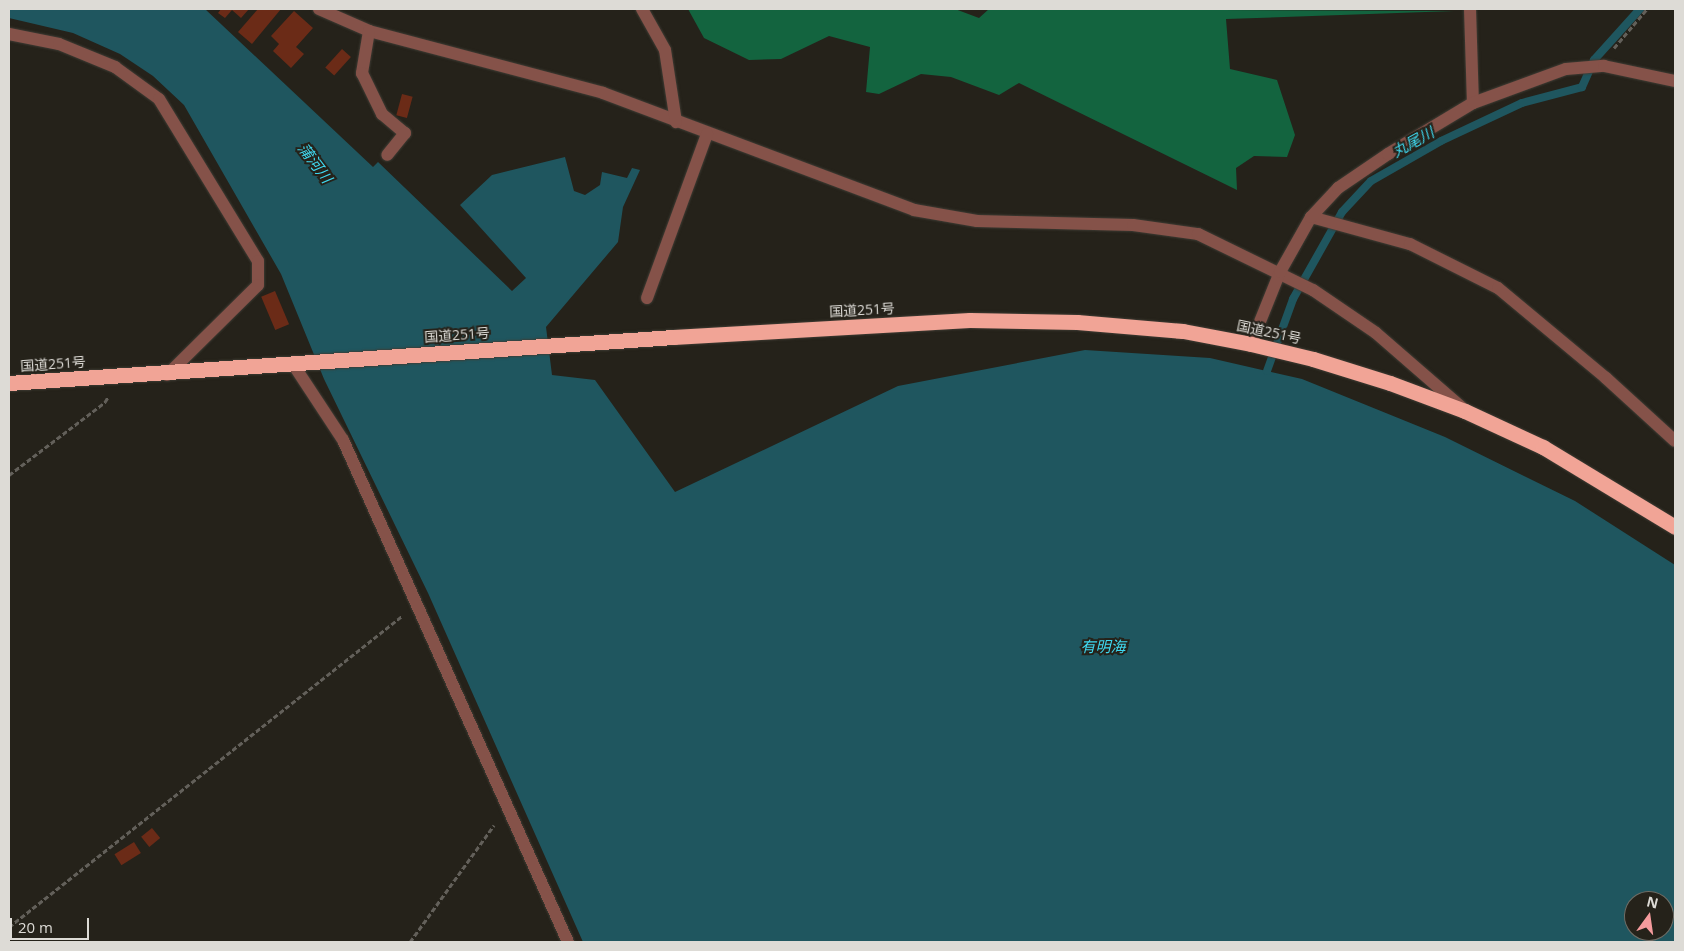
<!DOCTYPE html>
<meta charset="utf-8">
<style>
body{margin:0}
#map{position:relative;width:1684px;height:951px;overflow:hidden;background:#25221a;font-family:"Open Sans","Noto Sans JP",sans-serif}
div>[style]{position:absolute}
.forest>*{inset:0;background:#13643f}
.water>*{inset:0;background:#1f565f}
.stream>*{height:8px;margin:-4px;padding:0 4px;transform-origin:4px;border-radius:4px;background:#1f565f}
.building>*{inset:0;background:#6b2b17;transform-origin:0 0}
.path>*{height:3px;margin-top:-1.5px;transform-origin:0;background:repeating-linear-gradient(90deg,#63605a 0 5px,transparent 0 7.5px)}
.roads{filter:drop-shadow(0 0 1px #3f3c34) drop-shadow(0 0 1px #3f3c34)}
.minor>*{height:12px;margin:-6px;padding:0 6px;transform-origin:6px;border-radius:6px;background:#855249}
.highway>*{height:15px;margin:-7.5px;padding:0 7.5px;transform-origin:7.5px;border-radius:7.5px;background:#f1a496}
span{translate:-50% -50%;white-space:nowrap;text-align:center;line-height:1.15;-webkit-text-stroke:4px #25221a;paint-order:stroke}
.street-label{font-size:14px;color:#dddbd6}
.water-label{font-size:15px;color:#3fd8ef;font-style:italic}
.frame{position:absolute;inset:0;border:10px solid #dddbd6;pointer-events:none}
.north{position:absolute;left:1624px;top:891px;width:50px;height:50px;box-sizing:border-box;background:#25221a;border:1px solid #6f6c65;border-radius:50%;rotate:14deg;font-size:14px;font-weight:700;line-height:20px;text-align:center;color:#dddbd6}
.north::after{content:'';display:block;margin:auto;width:18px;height:22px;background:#f59b9d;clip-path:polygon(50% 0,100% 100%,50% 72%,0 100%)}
.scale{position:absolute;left:10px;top:918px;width:79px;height:22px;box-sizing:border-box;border:2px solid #dddbd6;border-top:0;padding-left:6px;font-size:15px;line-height:18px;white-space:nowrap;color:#dddbd6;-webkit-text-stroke:4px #25221a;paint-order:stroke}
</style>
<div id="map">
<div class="forest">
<i style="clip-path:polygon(688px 9px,955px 9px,979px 18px,989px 9px,1454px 11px,1226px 19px,1230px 69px,1277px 80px,1295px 135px,1287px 157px,1254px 156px,1236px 168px,1237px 190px,1019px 83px,999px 95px,951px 77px,921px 74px,879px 94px,866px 92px,870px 47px,829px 36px,781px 59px,749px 60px,704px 38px)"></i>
</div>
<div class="water">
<i style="clip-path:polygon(evenodd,9px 9px,205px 9px,373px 167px,378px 162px,512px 291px,526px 278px,460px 205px,492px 175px,565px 157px,574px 191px,585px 195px,600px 185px,602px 172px,627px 178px,632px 168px,640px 170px,623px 207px,618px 242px,546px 327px,552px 375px,595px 380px,675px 492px,898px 386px,1085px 350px,1210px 358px,1302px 379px,1445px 437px,1575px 501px,1675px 565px,1675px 942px,583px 942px,428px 593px,324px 379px,281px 274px,184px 105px,153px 76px,120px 54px,73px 33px,9px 18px,9px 9px,1634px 901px,1664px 901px,1664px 931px,1634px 931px,1634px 901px)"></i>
</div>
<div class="stream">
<i style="left:1267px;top:371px;width:77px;rotate:-70.1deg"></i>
<i style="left:1293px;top:299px;width:100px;rotate:-60.6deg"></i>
<i style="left:1342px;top:212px;width:42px;rotate:-46.9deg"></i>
<i style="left:1371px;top:181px;width:81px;rotate:-29.7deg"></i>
<i style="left:1441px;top:141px;width:89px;rotate:-25.1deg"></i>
<i style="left:1522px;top:103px;width:62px;rotate:-14.9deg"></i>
<i style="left:1582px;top:87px;width:30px;rotate:-66deg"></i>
<i style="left:1594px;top:60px;width:69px;rotate:-48deg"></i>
</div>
<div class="building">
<i style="clip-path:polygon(221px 9px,249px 9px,241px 18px,232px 10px,225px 18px,218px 13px)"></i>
<i style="clip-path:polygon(258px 9px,281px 9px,252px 44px,238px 32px)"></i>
<i style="clip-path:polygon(294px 11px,313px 28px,296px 47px,304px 54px,291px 68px,273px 51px,279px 44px,271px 36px)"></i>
<i style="left:342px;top:49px;width:12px;height:25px;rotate:42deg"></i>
<i style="left:402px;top:94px;width:11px;height:22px;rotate:15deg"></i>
<i style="left:275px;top:291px;width:36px;height:15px;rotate:67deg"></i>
<i style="left:152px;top:828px;width:13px;height:14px;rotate:51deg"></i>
<i style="left:134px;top:842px;width:13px;height:23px;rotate:58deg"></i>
</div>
<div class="path">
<i style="left:1614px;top:48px;width:51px;rotate:-49.8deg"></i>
<i style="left:9px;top:475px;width:121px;rotate:-37.2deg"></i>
<i style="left:105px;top:402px;width:6px;rotate:-59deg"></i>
<i style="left:9px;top:927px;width:501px;rotate:-38.36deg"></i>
<i style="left:410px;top:942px;width:144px;rotate:-54.3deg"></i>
</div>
<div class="roads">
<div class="minor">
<i style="left:319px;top:9px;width:55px;rotate:23.7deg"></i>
<i style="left:369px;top:31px;width:242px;rotate:14.8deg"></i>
<i style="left:603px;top:93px;width:332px;rotate:20.6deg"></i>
<i style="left:914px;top:210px;width:64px;rotate:9.9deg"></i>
<i style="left:977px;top:221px;width:156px;rotate:1.5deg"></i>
<i style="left:1133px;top:225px;width:66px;rotate:7.9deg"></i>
<i style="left:1198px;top:234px;width:128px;rotate:26deg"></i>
<i style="left:1313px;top:290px;width:76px;rotate:34.3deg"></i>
<i style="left:1376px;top:333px;width:113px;rotate:41deg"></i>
<i style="left:642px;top:9px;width:47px;rotate:60.7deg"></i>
<i style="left:665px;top:50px;width:73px;rotate:81.3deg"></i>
<i style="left:1470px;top:9px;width:94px;rotate:88.2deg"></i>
<i style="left:369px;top:31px;width:43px;rotate:99.5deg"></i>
<i style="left:362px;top:73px;width:46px;rotate:64deg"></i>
<i style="left:382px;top:114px;width:30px;rotate:40deg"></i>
<i style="left:405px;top:133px;width:28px;rotate:129deg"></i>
<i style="left:9px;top:34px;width:51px;rotate:11.3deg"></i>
<i style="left:59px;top:44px;width:61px;rotate:22.3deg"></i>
<i style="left:115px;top:67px;width:54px;rotate:36deg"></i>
<i style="left:159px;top:99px;width:190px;rotate:58.6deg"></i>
<i style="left:258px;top:261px;width:24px;rotate:90deg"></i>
<i style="left:258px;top:285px;width:128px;rotate:135.3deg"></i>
<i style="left:1311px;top:217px;width:103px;rotate:15.3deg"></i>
<i style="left:1410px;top:244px;width:98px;rotate:26.6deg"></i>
<i style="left:1498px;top:288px;width:141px;rotate:39.8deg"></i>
<i style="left:1606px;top:378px;width:93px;rotate:42.4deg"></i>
<i style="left:647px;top:298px;width:175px;rotate:-69.9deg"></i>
<i style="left:1251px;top:344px;width:78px;rotate:-68.1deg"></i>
<i style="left:1280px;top:272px;width:63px;rotate:-60.6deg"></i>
<i style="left:1311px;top:217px;width:40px;rotate:-47deg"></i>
<i style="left:1338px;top:188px;width:60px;rotate:-34.2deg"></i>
<i style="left:1388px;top:154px;width:99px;rotate:-31deg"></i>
<i style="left:1473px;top:103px;width:99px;rotate:-20.1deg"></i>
<i style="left:1566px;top:69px;width:38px;rotate:-5deg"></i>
<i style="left:1604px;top:66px;width:73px;rotate:11.9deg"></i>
<i style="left:293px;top:364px;width:91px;rotate:56.7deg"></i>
<i style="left:343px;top:440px;width:550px;rotate:65.86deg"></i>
</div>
<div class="highway">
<i style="left:9px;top:383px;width:666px;rotate:-3.96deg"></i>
<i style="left:673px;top:337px;width:297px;rotate:-3.3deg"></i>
<i style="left:970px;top:320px;width:107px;rotate:1.1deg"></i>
<i style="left:1077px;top:322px;width:106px;rotate:4.9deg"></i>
<i style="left:1183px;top:331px;width:69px;rotate:10.8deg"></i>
<i style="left:1251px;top:344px;width:64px;rotate:13.6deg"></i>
<i style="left:1313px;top:359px;width:81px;rotate:17.3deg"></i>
<i style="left:1390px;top:383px;width:80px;rotate:20.5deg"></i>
<i style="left:1465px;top:411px;width:86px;rotate:24.8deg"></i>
<i style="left:1543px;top:447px;width:154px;rotate:31.2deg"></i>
</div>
</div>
<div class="street-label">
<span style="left:862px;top:310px;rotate:-3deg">国道251号</span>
<span style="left:1269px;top:332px;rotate:12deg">国道251号</span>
<span style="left:457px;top:335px;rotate:-4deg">国道251号</span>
<span style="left:53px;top:364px;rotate:-4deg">国道251号</span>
</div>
<div class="water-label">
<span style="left:1413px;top:142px;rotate:-29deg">丸尾川</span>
<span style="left:315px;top:163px;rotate:53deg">蒲河川</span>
<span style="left:1103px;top:647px">有明海</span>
</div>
<div class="frame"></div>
<div class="north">N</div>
<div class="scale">20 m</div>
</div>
